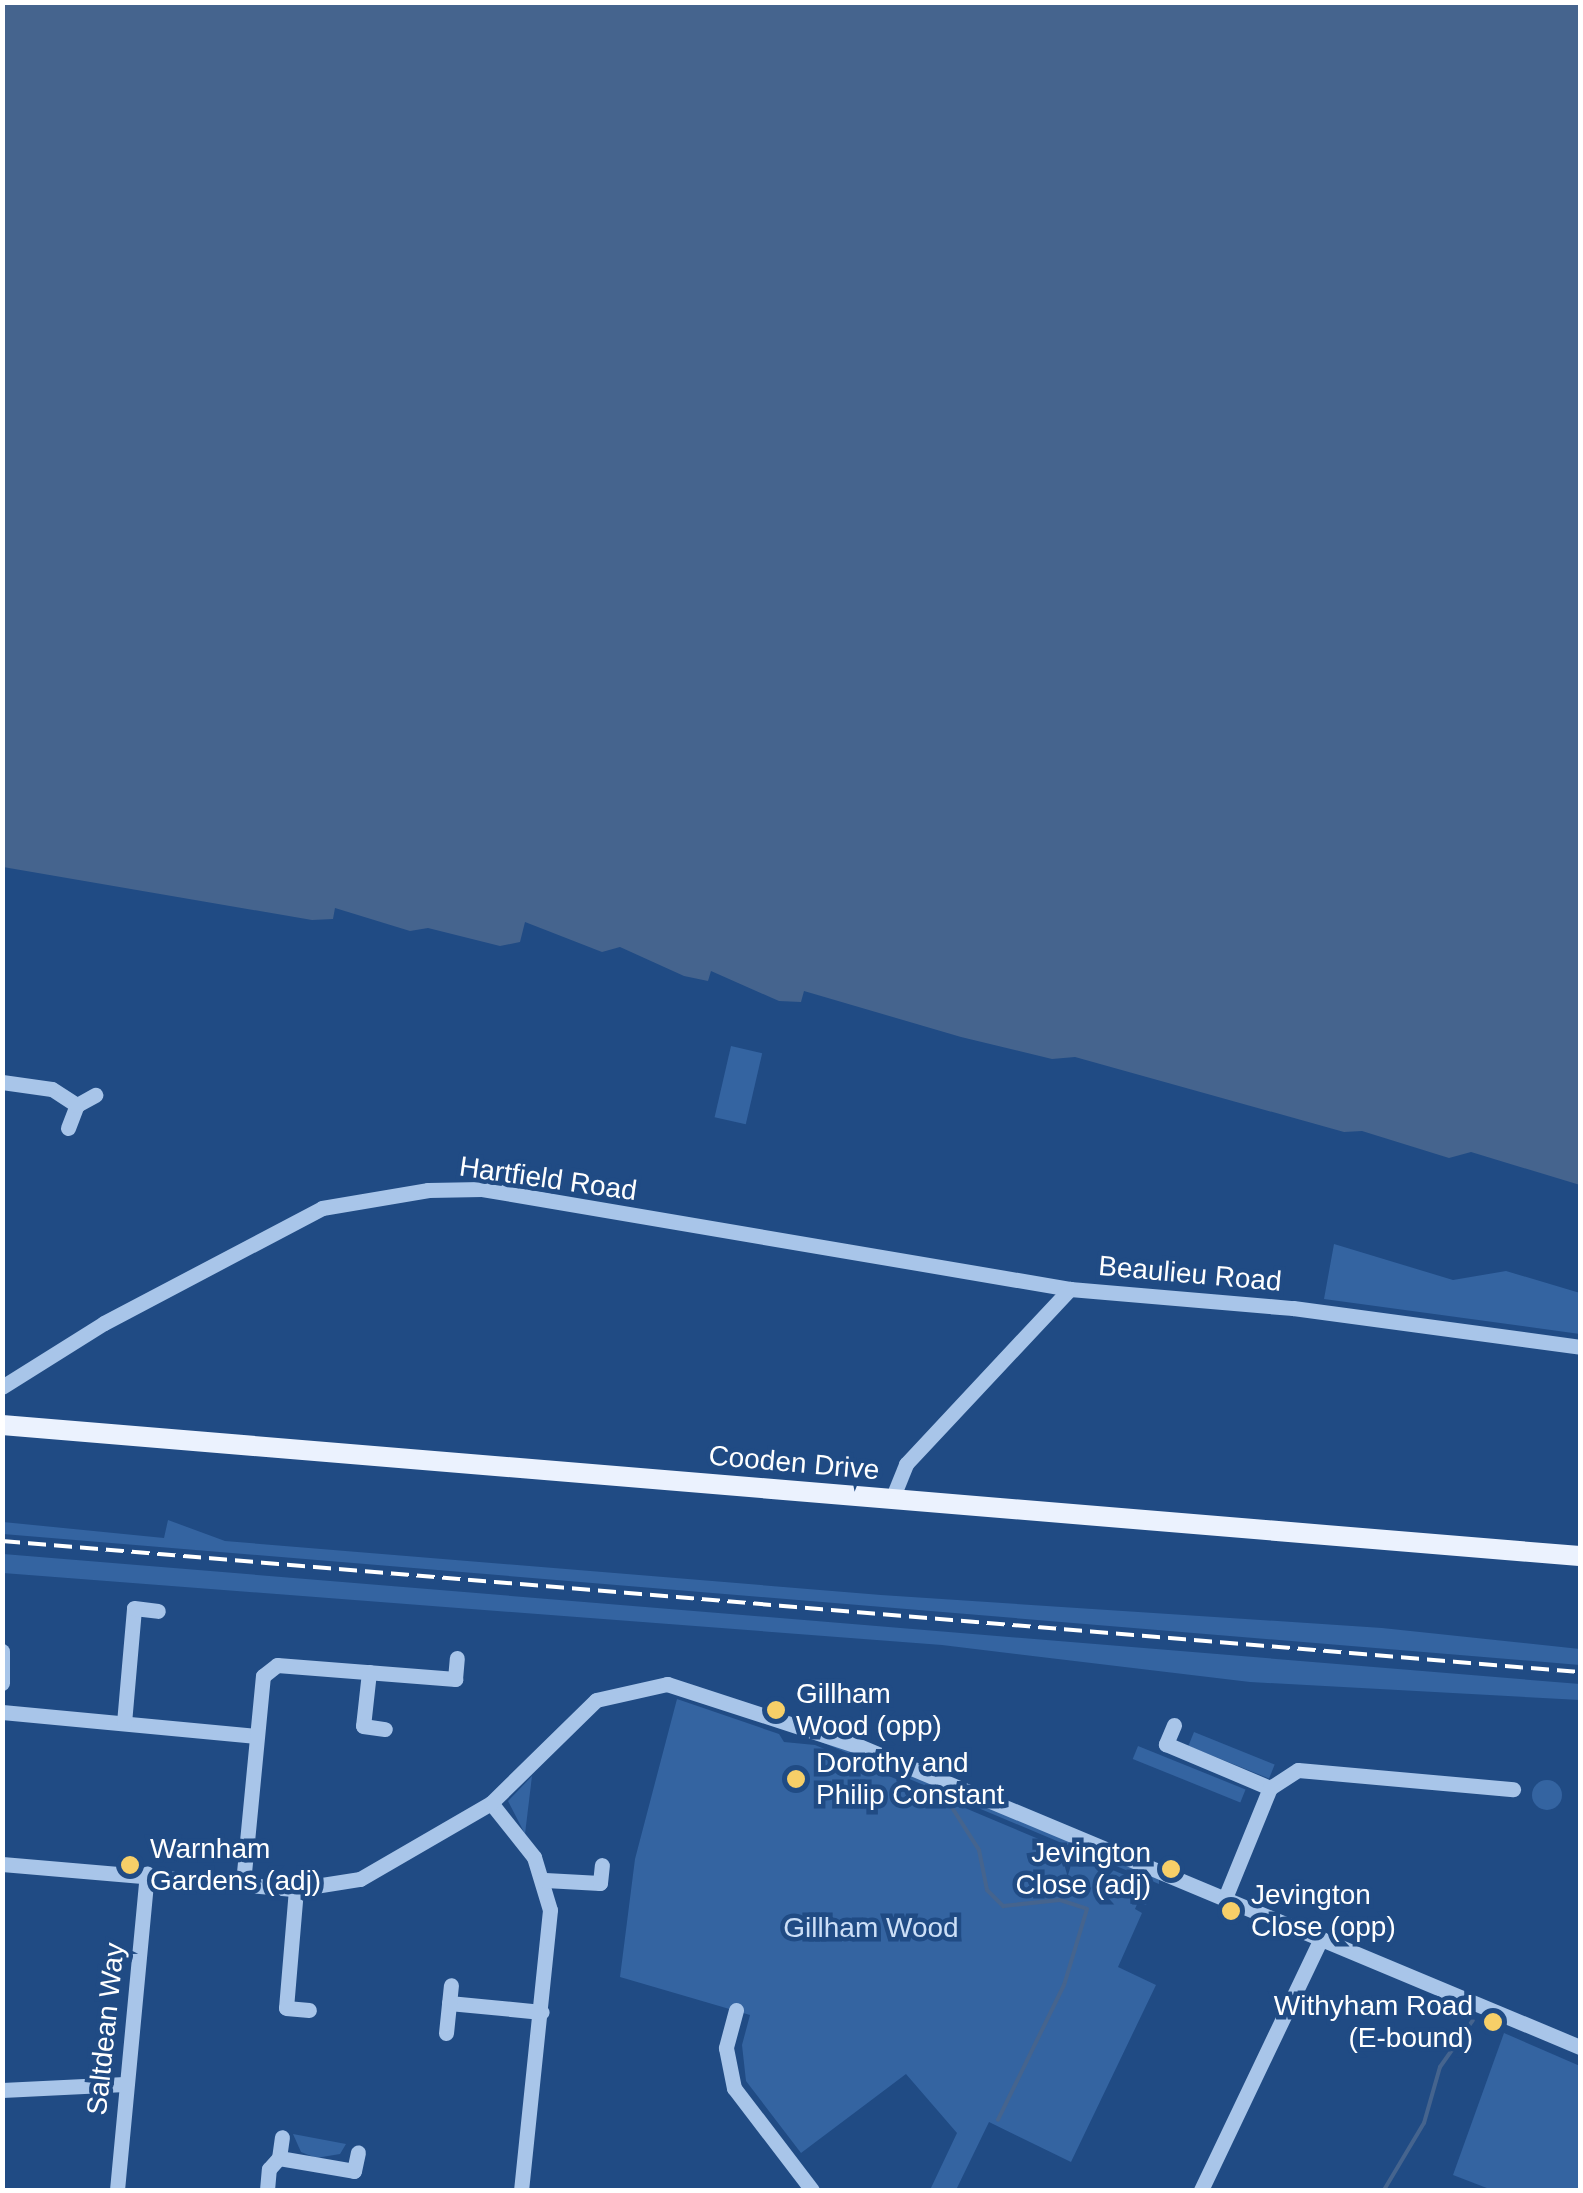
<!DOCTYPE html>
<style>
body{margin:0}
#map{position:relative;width:1583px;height:2193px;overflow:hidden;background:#204b84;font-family:Arial,sans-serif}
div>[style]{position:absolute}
.green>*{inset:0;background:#3464a1;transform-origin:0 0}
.round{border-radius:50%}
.water>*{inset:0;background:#45648e}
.stream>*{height:4px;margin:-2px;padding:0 2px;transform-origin:2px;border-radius:2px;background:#45648e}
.minor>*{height:15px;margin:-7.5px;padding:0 7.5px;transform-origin:7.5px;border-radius:7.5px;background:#a8c5e9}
.major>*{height:20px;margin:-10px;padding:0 10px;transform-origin:10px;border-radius:10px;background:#ebf2fe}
.rail>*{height:4px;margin-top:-2px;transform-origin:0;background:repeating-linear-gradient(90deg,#fff 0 18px,transparent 0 26px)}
.dots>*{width:28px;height:28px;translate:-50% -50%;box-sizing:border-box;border:5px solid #204b84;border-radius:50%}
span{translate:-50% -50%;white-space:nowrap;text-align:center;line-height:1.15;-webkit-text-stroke:9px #204b84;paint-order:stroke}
.street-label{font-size:28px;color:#fff}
.poi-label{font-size:28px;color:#fff}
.left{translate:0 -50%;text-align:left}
.right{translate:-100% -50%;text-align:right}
.park-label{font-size:28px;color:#ccdff7}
.frame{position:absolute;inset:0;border:5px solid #fff;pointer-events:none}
</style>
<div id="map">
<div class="green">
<i style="left:731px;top:1046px;width:32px;height:73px;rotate:13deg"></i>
<i style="clip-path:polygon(1334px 1244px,1453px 1280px,1506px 1271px,1580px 1293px,1580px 1334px,1324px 1299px)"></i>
<i style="clip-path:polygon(168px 1520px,225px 1541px,881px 1595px,1382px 1628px,1580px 1649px,1580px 1665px,3px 1534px,3px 1522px,164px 1538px)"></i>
<i style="clip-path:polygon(3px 1554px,1580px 1684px,1580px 1700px,1250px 1682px,942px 1645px,3px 1573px)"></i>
<i style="clip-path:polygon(677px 1699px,779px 1734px,784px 1742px,815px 1745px,1153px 1887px,1146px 1905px,1138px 1902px,1135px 1909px,1142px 1913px,1118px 1967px,1156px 1985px,1071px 2162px,989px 2122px,956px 2190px,930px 2190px,957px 2133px,906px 2074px,801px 2153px,746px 2081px,742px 2045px,750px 2015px,620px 1977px,635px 1859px)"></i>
<i style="left:1194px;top:1732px;width:87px;height:15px;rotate:22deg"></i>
<i style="clip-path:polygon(819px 1741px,865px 1755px,1159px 1878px,1159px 1884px)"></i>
<i style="left:1138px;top:1746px;width:116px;height:14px;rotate:22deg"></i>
<i style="clip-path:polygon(532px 1776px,525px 1834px,508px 1801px)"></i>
<i class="round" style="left:1532px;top:1780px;width:30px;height:30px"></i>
<i style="clip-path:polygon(1504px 2033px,1580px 2066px,1580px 2190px,1492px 2190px,1453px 2175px)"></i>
<i style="clip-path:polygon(293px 2134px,346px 2144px,340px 2154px,316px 2158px,301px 2152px)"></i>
</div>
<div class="water">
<i style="clip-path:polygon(2px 3px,1580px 3px,1580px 1185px,1471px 1152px,1449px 1158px,1362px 1131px,1344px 1132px,1075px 1057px,1052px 1059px,961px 1037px,804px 991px,801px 1002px,779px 1001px,711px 971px,708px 981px,684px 976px,620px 947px,602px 952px,525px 922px,520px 942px,500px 946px,428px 928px,410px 931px,335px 908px,333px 919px,312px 920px,3px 867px)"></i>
</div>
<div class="stream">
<i style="left:951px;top:1806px;width:52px;rotate:57.5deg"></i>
<i style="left:979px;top:1850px;width:41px;rotate:78.7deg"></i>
<i style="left:987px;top:1890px;width:23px;rotate:45deg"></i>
<i style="left:1003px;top:1906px;width:57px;rotate:-6deg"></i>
<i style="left:1060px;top:1900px;width:28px;rotate:18deg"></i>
<i style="left:1087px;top:1909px;width:79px;rotate:106.8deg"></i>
<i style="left:1064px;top:1985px;width:150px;rotate:116.1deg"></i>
<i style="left:1384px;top:2190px;width:78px;rotate:-59.2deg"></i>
<i style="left:1424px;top:2123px;width:58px;rotate:-74.1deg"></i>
<i style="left:1440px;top:2067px;width:57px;rotate:-54.9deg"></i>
</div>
<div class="minor">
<i style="left:2px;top:1082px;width:50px;rotate:8deg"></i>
<i style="left:52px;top:1089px;width:30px;rotate:33deg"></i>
<i style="left:68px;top:1128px;width:25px;rotate:-69deg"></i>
<i style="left:77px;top:1105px;width:21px;rotate:-29deg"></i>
<i style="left:2px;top:1387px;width:120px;rotate:-32.1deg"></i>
<i style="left:104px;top:1323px;width:246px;rotate:-27.8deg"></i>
<i style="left:322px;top:1208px;width:108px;rotate:-9.6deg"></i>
<i style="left:428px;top:1190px;width:54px;rotate:-1.1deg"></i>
<i style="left:482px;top:1189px;width:596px;rotate:9.65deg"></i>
<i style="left:1070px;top:1289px;width:224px;rotate:4.9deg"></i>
<i style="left:1293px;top:1308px;width:290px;rotate:7.7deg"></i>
<i style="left:892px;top:1499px;width:38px;rotate:-68deg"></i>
<i style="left:906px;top:1464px;width:240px;rotate:-46.9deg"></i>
<i style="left:2px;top:1651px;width:32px;rotate:90deg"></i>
<i style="left:369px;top:1672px;width:54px;rotate:96.3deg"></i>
<i style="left:363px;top:1726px;width:22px;rotate:8deg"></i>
<i style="left:2px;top:1712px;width:253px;rotate:5.4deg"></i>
<i style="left:124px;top:1723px;width:115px;rotate:-85deg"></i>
<i style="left:134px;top:1608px;width:24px;rotate:7deg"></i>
<i style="left:1174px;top:1725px;width:21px;rotate:113deg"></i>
<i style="left:1166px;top:1744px;width:113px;rotate:22.9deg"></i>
<i style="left:491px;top:1803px;width:69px;rotate:51.5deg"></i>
<i style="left:534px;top:1857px;width:55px;rotate:73.2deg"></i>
<i style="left:550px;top:1910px;width:281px;rotate:95.9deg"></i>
<i style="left:2px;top:1864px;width:295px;rotate:4.9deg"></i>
<i style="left:296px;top:1889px;width:65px;rotate:-8.9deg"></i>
<i style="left:360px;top:1879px;width:151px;rotate:-30.1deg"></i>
<i style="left:491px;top:1803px;width:147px;rotate:-44.4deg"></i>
<i style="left:596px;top:1700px;width:73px;rotate:-12.7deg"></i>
<i style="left:667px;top:1684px;width:204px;rotate:18deg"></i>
<i style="left:861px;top:1747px;width:779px;rotate:22.65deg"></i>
<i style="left:545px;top:1880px;width:55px;rotate:3.1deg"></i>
<i style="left:600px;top:1883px;width:18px;rotate:-84deg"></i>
<i style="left:243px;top:1883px;width:208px;rotate:-84.5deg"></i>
<i style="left:263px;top:1676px;width:18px;rotate:-38deg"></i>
<i style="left:277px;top:1665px;width:179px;rotate:4.5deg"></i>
<i style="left:455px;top:1679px;width:21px;rotate:-85deg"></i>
<i style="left:296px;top:1889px;width:119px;rotate:94.8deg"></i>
<i style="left:286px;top:2008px;width:23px;rotate:5deg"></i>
<i style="left:1225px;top:1898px;width:119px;rotate:-67.8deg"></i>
<i style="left:1270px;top:1788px;width:33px;rotate:-33deg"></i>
<i style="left:1298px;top:1770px;width:216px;rotate:5.1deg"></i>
<i style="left:449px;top:2003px;width:93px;rotate:5.5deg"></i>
<i style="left:736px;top:2010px;width:39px;rotate:105deg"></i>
<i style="left:726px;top:2048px;width:41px;rotate:78.7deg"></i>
<i style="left:734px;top:2088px;width:128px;rotate:52.6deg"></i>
<i style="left:446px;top:2033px;width:48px;rotate:-84.1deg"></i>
<i style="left:2px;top:2090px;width:123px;rotate:-2.8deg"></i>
<i style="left:279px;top:2158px;width:21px;rotate:-82deg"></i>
<i style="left:117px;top:2190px;width:318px;rotate:-84.6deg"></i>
<i style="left:267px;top:2190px;width:21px;rotate:-85deg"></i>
<i style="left:269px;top:2169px;width:15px;rotate:-48deg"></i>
<i style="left:279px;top:2158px;width:76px;rotate:9.8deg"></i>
<i style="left:354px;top:2171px;width:19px;rotate:-78deg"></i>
<i style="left:1201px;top:2190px;width:279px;rotate:-64.5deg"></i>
</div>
<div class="major">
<i style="left:2px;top:1425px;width:1583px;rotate:4.75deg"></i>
</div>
<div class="rail">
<i style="left:2px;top:1541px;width:1583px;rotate:4.75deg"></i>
</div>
<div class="dots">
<i style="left:776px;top:1710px;background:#f7cf68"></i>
<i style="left:796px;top:1779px;background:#f7cf68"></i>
<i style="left:130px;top:1865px;background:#f7cf68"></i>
<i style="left:1171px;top:1869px;background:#f7cf68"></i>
<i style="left:1231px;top:1911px;background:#f7cf68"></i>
<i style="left:1493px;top:2022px;background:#f7cf68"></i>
</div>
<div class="street-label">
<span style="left:548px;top:1179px;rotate:8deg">Hartfield Road</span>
<span style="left:1190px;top:1274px;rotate:5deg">Beaulieu Road</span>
<span style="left:794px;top:1463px;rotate:5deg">Cooden Drive</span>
<span style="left:106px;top:2029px;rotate:-84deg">Saltdean Way</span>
</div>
<div class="poi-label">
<span class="left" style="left:796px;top:1710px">Gillham<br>Wood (opp)</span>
<span class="left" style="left:816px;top:1779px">Dorothy and<br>Philip Constant</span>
<span class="left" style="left:150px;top:1865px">Warnham<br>Gardens (adj)</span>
<span class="right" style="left:1151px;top:1869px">Jevington<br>Close (adj)</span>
<span class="left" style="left:1251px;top:1911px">Jevington<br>Close (opp)</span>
<span class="right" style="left:1473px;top:2022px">Withyham Road<br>(E-bound)</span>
</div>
<div class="park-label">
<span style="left:871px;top:1928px">Gillham Wood</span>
</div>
<div class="frame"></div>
</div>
